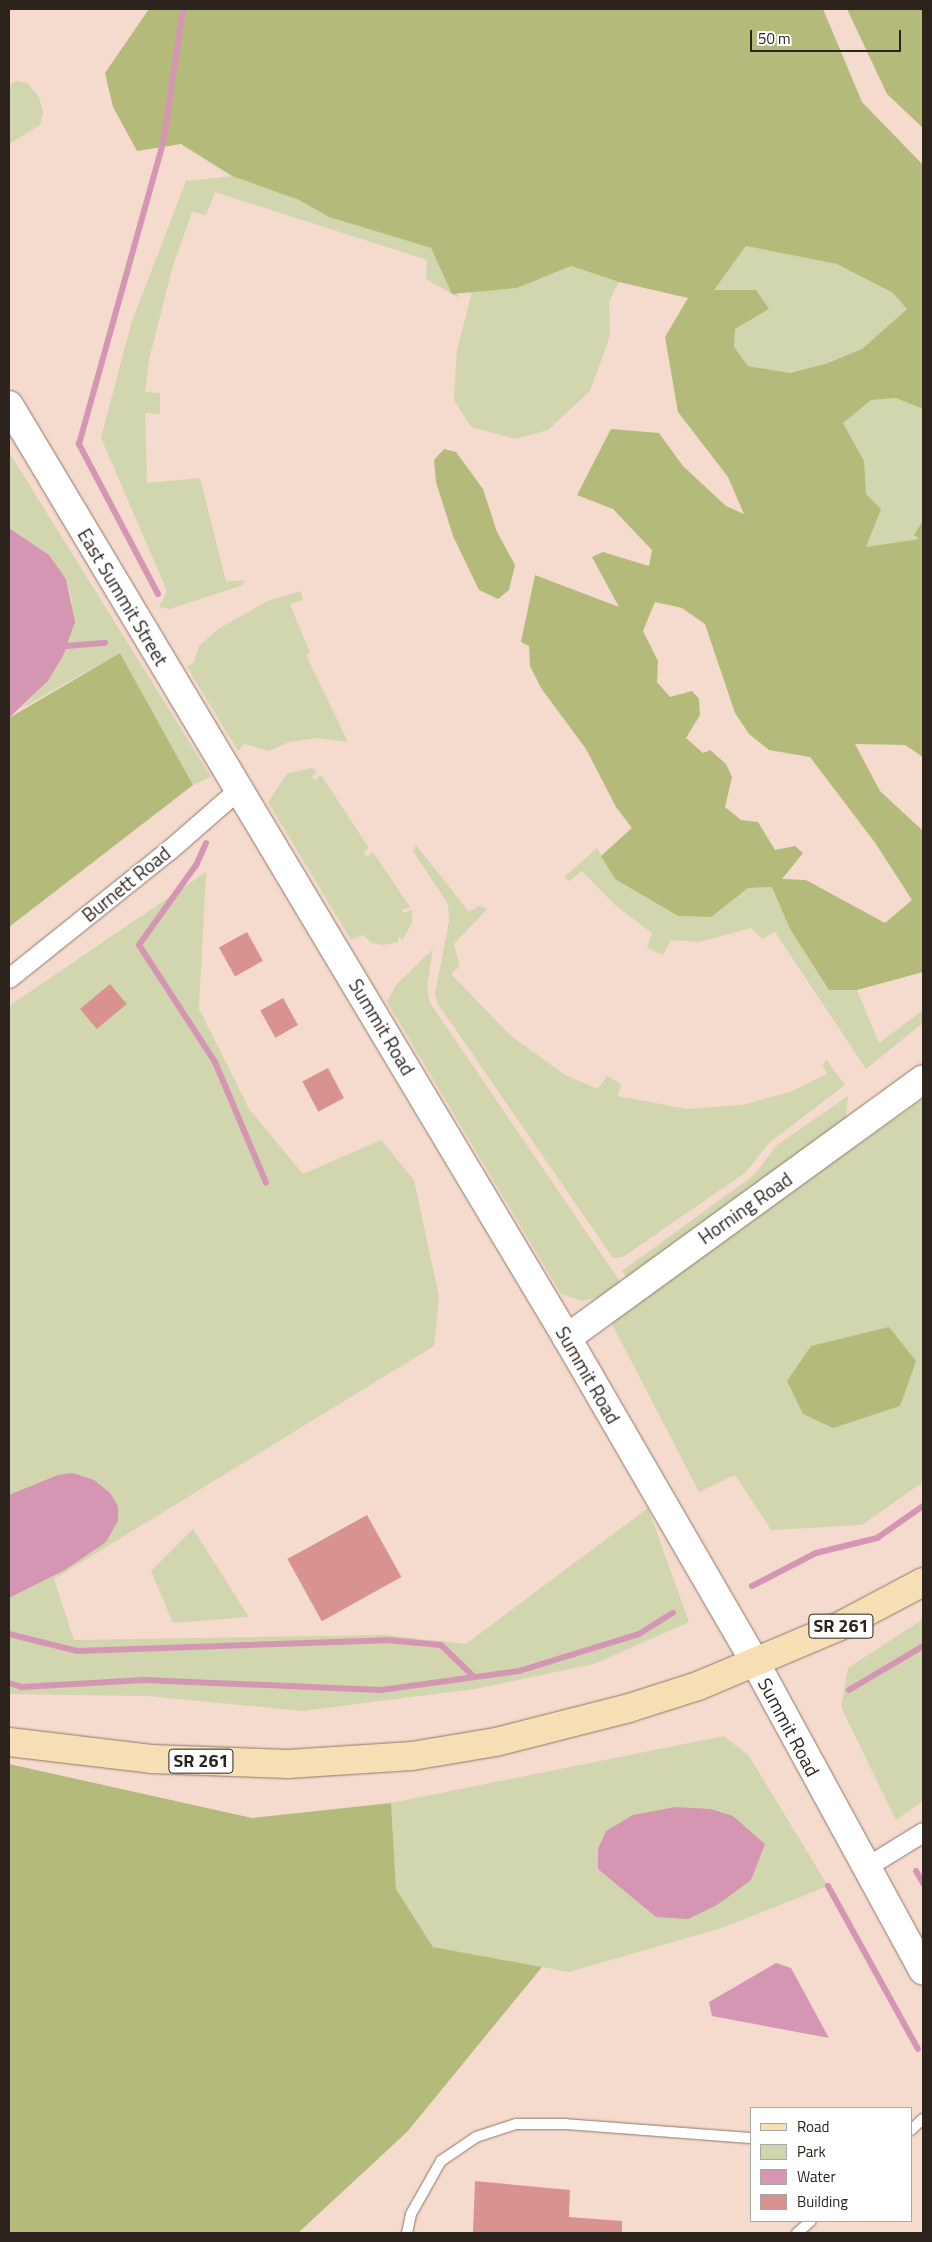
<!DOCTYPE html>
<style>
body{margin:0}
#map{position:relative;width:932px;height:2242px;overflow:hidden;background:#f5dbcd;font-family:"Titillium Web",sans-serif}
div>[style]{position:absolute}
.green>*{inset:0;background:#d1d6ae}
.forest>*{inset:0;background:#b3ba7a}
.water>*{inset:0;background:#d596b3}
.stream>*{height:6px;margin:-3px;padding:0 3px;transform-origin:3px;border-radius:3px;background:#d596b3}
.building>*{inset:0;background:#d89391;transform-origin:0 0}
.roads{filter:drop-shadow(0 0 1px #8d7669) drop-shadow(0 0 1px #8d7669)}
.lane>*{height:10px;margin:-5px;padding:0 5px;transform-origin:5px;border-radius:5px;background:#fff}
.street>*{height:19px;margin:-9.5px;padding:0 9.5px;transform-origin:9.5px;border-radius:9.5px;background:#fff}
.secondary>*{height:28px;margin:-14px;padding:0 14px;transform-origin:14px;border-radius:14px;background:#fff}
.primary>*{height:28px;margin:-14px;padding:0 14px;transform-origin:14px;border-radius:14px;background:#f6dfb5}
span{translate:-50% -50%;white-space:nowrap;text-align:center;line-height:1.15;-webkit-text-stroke:4px #fff;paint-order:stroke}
.shield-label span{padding:1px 4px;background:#fff;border:1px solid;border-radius:4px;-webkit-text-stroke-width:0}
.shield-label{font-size:18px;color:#2c231d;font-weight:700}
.street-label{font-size:19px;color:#2c231d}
.frame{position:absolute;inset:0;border:10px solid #2c231d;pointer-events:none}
.legend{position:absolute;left:750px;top:2107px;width:162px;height:115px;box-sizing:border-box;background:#fff;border:1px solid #aba7a5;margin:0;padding:6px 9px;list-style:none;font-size:15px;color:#2c231d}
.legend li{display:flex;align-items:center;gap:10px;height:25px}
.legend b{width:25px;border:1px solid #aba7a5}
.scale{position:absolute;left:750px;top:30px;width:151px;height:22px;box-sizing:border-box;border:2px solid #2c231d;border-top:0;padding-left:6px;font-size:15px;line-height:18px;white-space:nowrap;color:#2c231d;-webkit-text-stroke:4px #fff;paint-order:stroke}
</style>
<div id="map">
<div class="green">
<i style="clip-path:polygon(16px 81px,27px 83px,39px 97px,43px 112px,40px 125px,9px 144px,9px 85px)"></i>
<i style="clip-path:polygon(232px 176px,299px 200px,329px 217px,431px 248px,459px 298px,426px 279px,427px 260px,215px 192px,206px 215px,192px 212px,172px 269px,149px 360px,145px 392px,160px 393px,160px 414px,145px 413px,147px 483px,200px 478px,226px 582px,244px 580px,243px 585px,170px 609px,159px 607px,167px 591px,101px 438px,131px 324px,186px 181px)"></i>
<i style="clip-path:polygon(746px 246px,837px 264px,893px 293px,907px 309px,862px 349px,825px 364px,790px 373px,748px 366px,734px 347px,735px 329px,769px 309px,714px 290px)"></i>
<i style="clip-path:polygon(571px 266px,619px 282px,609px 302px,610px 336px,590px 391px,548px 430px,515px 439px,471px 427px,454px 400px,457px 350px,472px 292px,517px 288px)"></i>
<i style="clip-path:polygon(896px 398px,923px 409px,923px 520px,914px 535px,919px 539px,866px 547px,864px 461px,843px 423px,870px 400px)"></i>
<i style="clip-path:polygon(9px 452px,211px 777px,193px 785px,120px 653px,20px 709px,48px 681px,63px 656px,72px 600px,66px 579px,49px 555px,9px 528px)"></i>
<i style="clip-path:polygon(301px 591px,303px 600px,290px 604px,310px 653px,306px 655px,348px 742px,316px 738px,289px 742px,269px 751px,244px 744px,238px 751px,187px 667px,194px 662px,199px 646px,218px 629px,268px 601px)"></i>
<i style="clip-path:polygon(311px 768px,317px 771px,312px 777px,315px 780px,321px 775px,369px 848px,363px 853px,367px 856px,373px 852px,410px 907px,402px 910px,404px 913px,412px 910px,412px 923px,402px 941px,399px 936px,398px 942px,384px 945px,372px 943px,363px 935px,351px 940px,268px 802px,287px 774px)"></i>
<i style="clip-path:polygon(416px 845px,469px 912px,479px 906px,487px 909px,454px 944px,460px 966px,451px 974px,511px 1036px,565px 1075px,598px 1089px,607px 1076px,621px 1084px,618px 1096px,687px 1109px,742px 1105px,790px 1092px,827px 1074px,823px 1065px,826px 1059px,845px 1085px,769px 1143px,746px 1172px,623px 1257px,613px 1258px,438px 1004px,435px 994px,449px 921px,448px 904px,413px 851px)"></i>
<i style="clip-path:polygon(597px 848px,615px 879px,678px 916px,710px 917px,748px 888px,773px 887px,790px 929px,829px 990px,857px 990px,879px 1043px,923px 1010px,923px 1023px,866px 1069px,775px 932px,762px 939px,751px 928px,699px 942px,671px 940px,663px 955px,647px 948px,652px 933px,616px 906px,582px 871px,569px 881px,564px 877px)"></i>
<i style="clip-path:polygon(206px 872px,199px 1009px,249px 1109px,303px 1174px,381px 1140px,414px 1180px,439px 1297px,434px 1346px,54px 1579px,74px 1640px,385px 1635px,466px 1644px,648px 1508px,689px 1622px,594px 1664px,475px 1689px,302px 1711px,147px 1696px,9px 1694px,9px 1006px)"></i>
<i style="clip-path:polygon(433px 949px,427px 987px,430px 1003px,621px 1283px,603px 1296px,581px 1301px,561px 1294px,387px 1002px,396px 985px)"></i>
<i style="clip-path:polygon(848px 1096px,845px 1124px,628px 1279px,622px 1271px,754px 1175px,777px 1145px)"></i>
<i style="clip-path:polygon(923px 1099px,923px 1482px,862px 1525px,771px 1530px,735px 1475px,699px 1492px,610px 1320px)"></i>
<i style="clip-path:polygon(193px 1529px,249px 1617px,173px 1623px,151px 1571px)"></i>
<i style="clip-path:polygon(923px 1619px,923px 1801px,896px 1820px,841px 1707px,848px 1668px)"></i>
<i style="clip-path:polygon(724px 1736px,749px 1756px,828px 1886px,722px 1928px,569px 1972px,433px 1947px,396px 1889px,391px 1803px)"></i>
</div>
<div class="forest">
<i style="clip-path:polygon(evenodd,149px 9px,823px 9px,862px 102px,923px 165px,923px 409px,896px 398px,871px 400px,843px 423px,864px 461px,866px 494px,881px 509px,866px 547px,919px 539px,914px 535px,923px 520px,923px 757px,905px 745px,855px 744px,880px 791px,923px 831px,923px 972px,857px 990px,829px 990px,790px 929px,772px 887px,748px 888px,711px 917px,678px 916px,615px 879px,601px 856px,632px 828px,616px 807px,586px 749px,541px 688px,530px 666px,529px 646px,521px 642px,535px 575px,619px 607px,592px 557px,603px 552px,649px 566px,652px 550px,613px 509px,577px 495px,611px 429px,659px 433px,683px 466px,726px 506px,744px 514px,728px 477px,678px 412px,665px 337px,688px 298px,619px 282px,571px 266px,517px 288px,452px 294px,431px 248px,329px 217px,299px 200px,232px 176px,181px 144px,137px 151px,113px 107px,105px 73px,149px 9px,746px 246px,837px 264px,893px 293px,907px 309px,862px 349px,825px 364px,790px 373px,748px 366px,734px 347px,735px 329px,769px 309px,756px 290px,714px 290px,746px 246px,149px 9px,655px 602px,682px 608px,705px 624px,735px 713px,749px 734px,769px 750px,810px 757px,876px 844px,912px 900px,885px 923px,806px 880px,782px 879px,803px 853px,795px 846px,775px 850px,758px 822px,741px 820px,725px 807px,732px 777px,726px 764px,710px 750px,703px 753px,686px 738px,700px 715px,699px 699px,692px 691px,670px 697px,657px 682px,658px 661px,643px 631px,655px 602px)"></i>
<i style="clip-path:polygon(847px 9px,923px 9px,923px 128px,887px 94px)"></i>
<i style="clip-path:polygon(444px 449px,456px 452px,483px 489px,497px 532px,515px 565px,509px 590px,498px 599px,479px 590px,453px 536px,436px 482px,434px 460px)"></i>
<i style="clip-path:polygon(120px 653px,193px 785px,9px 927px,9px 718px)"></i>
<i style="clip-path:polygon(889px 1327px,916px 1361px,900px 1406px,833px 1428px,803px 1414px,787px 1381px,811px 1346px)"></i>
<i style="clip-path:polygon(9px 1764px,252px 1818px,391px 1803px,396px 1889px,433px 1947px,542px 1967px,407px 2132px,298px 2233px,9px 2233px)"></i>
</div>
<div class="water">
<i style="clip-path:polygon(9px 528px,49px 555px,66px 579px,75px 622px,63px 656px,48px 681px,9px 718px)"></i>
<i style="clip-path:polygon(73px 1473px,94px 1480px,110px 1493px,118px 1506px,118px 1521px,106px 1542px,65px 1570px,9px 1598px,9px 1495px,58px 1475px)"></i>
<i style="clip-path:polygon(675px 1807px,711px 1809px,733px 1816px,765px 1844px,751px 1880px,717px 1905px,688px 1919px,656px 1917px,598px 1869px,598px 1849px,606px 1831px,633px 1815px)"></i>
<i style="clip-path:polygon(776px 1963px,791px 1968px,829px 2038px,712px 2016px,709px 2002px)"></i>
</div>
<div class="stream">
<i style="left:158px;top:594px;width:170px;rotate:-117.8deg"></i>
<i style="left:79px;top:444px;width:312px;rotate:-74.4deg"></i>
<i style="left:163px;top:144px;width:136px;rotate:-81.6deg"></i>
<i style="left:67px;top:646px;width:38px;rotate:-5deg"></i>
<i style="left:206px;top:843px;width:24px;rotate:114deg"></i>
<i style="left:196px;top:865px;width:98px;rotate:125.5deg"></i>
<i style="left:139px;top:945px;width:140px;rotate:57deg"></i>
<i style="left:215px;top:1062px;width:131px;rotate:67.1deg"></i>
<i style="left:752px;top:1586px;width:72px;rotate:-27.3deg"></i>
<i style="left:816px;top:1553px;width:63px;rotate:-13.8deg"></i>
<i style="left:877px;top:1538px;width:56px;rotate:-34.8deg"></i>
<i style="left:9px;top:1634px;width:70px;rotate:14deg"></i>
<i style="left:77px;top:1651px;width:310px;rotate:-2deg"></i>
<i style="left:387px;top:1640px;width:54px;rotate:5.3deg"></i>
<i style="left:441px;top:1645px;width:46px;rotate:44.1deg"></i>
<i style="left:9px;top:1683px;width:14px;rotate:17deg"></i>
<i style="left:22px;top:1687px;width:122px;rotate:-3.3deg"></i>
<i style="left:144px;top:1680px;width:237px;rotate:2.4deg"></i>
<i style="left:381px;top:1690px;width:139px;rotate:-7.8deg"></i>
<i style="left:519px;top:1671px;width:126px;rotate:-17.1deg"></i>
<i style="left:639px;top:1634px;width:40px;rotate:-32deg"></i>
<i style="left:849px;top:1690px;width:86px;rotate:-30.7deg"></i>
<i style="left:916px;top:1871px;width:14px;rotate:60deg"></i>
<i style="left:828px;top:1886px;width:186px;rotate:61.1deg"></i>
</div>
<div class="building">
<i style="left:247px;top:932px;width:33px;height:32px;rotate:61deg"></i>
<i style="left:110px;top:984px;width:26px;height:39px;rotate:50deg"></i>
<i style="left:283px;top:998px;width:31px;height:26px;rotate:61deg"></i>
<i style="left:328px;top:1068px;width:34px;height:29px;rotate:62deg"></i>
<i style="left:367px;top:1515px;width:71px;height:91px;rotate:61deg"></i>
<i style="clip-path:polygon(475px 2181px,570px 2190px,569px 2217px,622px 2221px,622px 2233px,473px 2233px)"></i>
</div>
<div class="roads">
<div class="lane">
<i style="left:911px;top:2130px;width:16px;rotate:-43deg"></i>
<i style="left:407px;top:2233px;width:19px;rotate:-78deg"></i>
<i style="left:411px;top:2214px;width:61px;rotate:-60.5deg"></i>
<i style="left:441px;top:2161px;width:42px;rotate:-34.4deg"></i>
<i style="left:476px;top:2137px;width:42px;rotate:-18deg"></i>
<i style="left:516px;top:2124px;width:49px"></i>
<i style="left:565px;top:2124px;width:187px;rotate:4.3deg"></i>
<i style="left:797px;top:2233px;width:18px;rotate:-41deg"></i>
</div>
<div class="street">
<i style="left:9px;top:978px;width:205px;rotate:-38.7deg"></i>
<i style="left:169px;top:850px;width:94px;rotate:-41.1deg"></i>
<i style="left:866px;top:1867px;width:67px;rotate:-31.6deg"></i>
</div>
<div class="secondary">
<i style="left:9px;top:405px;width:1087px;rotate:59.12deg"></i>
<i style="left:567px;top:1338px;width:377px;rotate:59.9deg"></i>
<i style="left:756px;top:1664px;width:349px;rotate:61.4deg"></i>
<i style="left:567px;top:1338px;width:440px;rotate:-36deg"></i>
</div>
<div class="primary">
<i style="left:9px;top:1742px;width:143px;rotate:6.8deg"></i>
<i style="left:151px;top:1759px;width:137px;rotate:2.1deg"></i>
<i style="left:288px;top:1764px;width:124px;rotate:-3.7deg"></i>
<i style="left:412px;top:1756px;width:85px;rotate:-9.5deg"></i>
<i style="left:496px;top:1742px;width:137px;rotate:-14.3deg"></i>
<i style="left:629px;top:1708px;width:72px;rotate:-17.7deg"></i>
<i style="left:698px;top:1686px;width:152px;rotate:-22.9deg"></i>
<i style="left:838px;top:1627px;width:96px;rotate:-27.9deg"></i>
</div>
</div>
<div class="shield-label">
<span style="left:841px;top:1626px">SR 261</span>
<span style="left:201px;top:1761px">SR 261</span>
</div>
<div class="street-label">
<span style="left:123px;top:597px;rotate:59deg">East Summit Street</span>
<span style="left:126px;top:884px;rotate:-39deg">Burnett Road</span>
<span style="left:382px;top:1027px;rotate:59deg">Summit Road</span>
<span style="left:745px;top:1208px;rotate:-35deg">Horning Road</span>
<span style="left:588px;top:1375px;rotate:60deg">Summit Road</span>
<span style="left:789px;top:1727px;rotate:62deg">Summit Road</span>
</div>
<div class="frame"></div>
<ul class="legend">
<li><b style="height:6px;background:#f6dfb5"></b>Road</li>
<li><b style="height:14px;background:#d1d6ae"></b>Park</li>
<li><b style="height:14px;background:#d596b3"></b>Water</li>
<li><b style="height:14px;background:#d89391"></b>Building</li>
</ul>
<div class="scale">50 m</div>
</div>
